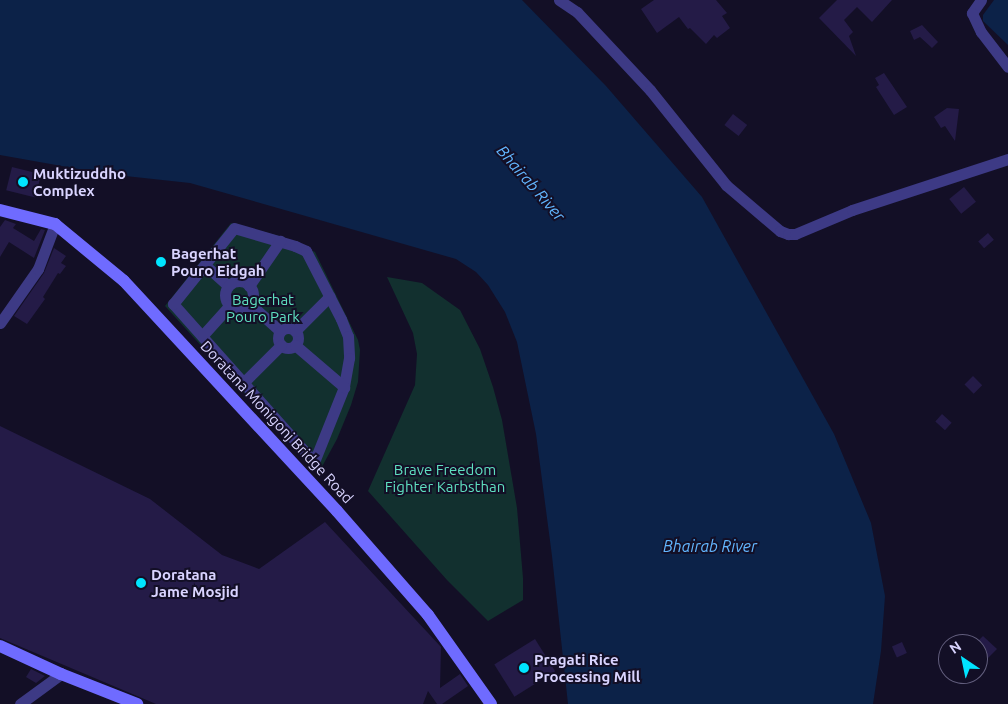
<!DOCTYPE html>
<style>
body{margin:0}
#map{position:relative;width:1008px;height:704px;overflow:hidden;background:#130f26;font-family:Ubuntu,sans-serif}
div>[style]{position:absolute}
.green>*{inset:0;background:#12302f}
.water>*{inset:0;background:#0c2248}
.building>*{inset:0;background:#241b47;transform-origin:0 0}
.street>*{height:11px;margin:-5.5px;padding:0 5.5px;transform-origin:5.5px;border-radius:5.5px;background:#3d3a85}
.street>.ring{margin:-5.5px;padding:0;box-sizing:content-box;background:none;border:11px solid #3d3a85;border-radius:50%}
.secondary>*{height:12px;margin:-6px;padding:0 6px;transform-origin:6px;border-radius:6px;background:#6f6bff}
.dots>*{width:14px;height:14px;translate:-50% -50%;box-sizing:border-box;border:2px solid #130f26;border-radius:50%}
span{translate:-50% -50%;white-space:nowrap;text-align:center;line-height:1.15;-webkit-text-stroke:4px #130f26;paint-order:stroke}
.poi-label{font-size:15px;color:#d9d4ff;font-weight:700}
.left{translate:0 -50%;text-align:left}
.park-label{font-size:15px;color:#5fe0c0}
.street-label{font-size:15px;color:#d9d4ff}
.water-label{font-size:16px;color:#62b6ff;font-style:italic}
.north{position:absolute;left:938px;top:634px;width:50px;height:50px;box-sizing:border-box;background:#130f26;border:1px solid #625e7d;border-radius:50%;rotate:326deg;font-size:14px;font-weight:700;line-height:20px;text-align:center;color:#d9d4ff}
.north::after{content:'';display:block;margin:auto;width:18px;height:22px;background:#00e5ff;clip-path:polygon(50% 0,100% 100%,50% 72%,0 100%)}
</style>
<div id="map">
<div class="green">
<i style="clip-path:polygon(231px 223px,283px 237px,315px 252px,358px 340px,360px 350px,358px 382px,351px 405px,337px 439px,318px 474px,165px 306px)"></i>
<i style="clip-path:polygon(387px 277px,422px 283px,460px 310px,480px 349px,493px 387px,502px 420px,517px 508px,523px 578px,523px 600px,488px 621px,447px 580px,368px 491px,415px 385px,417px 354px,413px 333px)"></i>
</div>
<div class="water">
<i style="clip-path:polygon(0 0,522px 0,606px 86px,702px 197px,834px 434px,871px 523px,885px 596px,881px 651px,873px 704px,568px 704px,552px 556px,536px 434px,517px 342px,505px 312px,488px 285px,476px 272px,456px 259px,190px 183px,107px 174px,0 155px)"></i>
<i style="clip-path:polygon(994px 0,1008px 0,1008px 45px,983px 21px,983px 15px)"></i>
</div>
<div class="building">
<i style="clip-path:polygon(654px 0,716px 0,727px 13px,722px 16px,730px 28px,717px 38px,714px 35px,706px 44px,690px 28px,688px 29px,679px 17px,657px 33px,641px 9px)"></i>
<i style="clip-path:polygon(837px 0,892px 0,872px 22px,857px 7px,844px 20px,853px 32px,849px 36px,856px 56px,819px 18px)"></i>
<i style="clip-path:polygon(922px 25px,938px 42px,932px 48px,920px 37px,914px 40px,910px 31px)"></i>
<i style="clip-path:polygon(884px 73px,907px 107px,894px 115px,876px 87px,879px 85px,875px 78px)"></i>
<i style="clip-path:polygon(947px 108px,959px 109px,955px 141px,945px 126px,941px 128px,934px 117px)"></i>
<i style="left:733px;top:114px;width:18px;height:14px;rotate:38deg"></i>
<i style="left:12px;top:167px;width:30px;height:24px;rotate:14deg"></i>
<i style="left:964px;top:187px;width:19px;height:19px;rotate:51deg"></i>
<i style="clip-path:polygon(5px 220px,16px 224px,13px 228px,34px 241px,41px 229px,45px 230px,34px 258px,9px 242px,0 257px,0 227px)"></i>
<i style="left:988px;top:233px;width:9px;height:13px;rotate:49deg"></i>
<i style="clip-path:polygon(54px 248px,66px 256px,61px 263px,66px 266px,60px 274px,58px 273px,43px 297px,45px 299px,27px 324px,14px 316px,44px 273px)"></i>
<i style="left:973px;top:376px;width:13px;height:12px;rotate:45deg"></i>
<i style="left:942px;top:414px;width:13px;height:10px;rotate:42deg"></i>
<i style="clip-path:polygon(0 426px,150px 499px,222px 555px,259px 569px,325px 522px,441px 647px,440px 688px,460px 674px,468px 686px,442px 704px,437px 704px,428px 691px,423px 704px,156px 704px,0 638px)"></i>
<i style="clip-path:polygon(983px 636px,997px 649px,987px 659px,978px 651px,978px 641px)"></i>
<i style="left:535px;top:639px;width:38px;height:48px;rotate:58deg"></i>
<i style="left:902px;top:642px;width:12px;height:11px;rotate:66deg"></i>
<i style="clip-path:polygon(31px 669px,45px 676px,36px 683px,26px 677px)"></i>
</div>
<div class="street">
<i style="left:559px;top:0;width:22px;rotate:34deg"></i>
<i style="left:577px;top:12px;width:107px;rotate:46.9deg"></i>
<i style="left:650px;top:90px;width:122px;rotate:51.3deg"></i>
<i style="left:726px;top:185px;width:71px;rotate:40.4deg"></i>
<i style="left:780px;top:231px;width:9px;rotate:21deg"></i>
<i style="left:788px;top:234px;width:7px"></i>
<i style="left:795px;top:234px;width:62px;rotate:-22.8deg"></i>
<i style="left:852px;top:210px;width:164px;rotate:-18.1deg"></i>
<i style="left:981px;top:0;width:16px;rotate:125deg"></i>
<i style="left:972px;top:13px;width:21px;rotate:65deg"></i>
<i style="left:981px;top:32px;width:44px;rotate:52.4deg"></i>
<i style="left:234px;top:228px;width:64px;rotate:16.4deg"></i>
<i style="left:295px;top:246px;width:12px;rotate:24deg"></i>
<i style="left:306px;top:251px;width:76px;rotate:62.8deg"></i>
<i style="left:341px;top:319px;width:18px;rotate:68deg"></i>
<i style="left:348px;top:336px;width:22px;rotate:87deg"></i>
<i style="left:349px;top:358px;width:29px;rotate:100deg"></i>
<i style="left:344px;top:387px;width:81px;rotate:111.8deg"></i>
<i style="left:314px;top:462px;width:212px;rotate:-131.7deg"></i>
<i style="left:173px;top:304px;width:97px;rotate:-51.2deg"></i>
<i style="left:205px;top:265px;width:31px;rotate:42deg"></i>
<i class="ring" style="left:225px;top:281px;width:17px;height:17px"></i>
<i style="left:249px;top:286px;width:55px;rotate:-55.4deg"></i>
<i style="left:249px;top:303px;width:42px;rotate:42.1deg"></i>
<i style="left:0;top:323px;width:66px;rotate:-54.9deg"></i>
<i style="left:38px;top:269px;width:48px;rotate:-69.3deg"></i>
<i class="ring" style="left:278px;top:328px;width:9px;height:9px"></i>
<i style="left:295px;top:331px;width:49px;rotate:-45deg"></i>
<i style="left:203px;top:335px;width:40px;rotate:-48deg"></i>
<i style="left:295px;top:345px;width:65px;rotate:40.6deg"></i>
<i style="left:243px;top:383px;width:54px;rotate:-45deg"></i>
<i style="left:20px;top:704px;width:51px;rotate:-36.2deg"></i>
</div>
<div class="secondary">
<i style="left:0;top:210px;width:57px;rotate:14.3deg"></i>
<i style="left:55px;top:224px;width:89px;rotate:39.6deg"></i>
<i style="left:124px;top:281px;width:313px;rotate:47.2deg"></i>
<i style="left:337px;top:511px;width:138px;rotate:48.8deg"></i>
<i style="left:428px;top:615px;width:109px;rotate:54.7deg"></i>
<i style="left:0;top:646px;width:67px;rotate:24.7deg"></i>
<i style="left:61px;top:674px;width:82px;rotate:21.5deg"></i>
</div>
<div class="dots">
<i style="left:23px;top:182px;background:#00e5ff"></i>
<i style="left:161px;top:262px;background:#00e5ff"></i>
<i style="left:141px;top:583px;background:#00e5ff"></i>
<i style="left:524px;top:668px;background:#00e5ff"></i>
</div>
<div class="poi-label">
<span class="left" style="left:33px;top:182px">Muktizuddho<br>Complex</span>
<span class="left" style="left:171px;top:262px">Bagerhat<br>Pouro Eidgah</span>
<span class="left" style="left:151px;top:583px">Doratana<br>Jame Mosjid</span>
<span class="left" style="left:534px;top:668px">Pragati Rice<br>Processing Mill</span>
</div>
<div class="park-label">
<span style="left:263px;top:308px">Bagerhat<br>Pouro Park</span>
<span style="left:445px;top:478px">Brave Freedom<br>Fighter Karbsthan</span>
</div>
<div class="street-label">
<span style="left:277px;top:422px;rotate:47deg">Doratana Monigonj Bridge Road</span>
</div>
<div class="water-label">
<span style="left:531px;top:183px;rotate:49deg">Bhairab River</span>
<span style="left:710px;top:546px">Bhairab River</span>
</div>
<div class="north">N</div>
</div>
